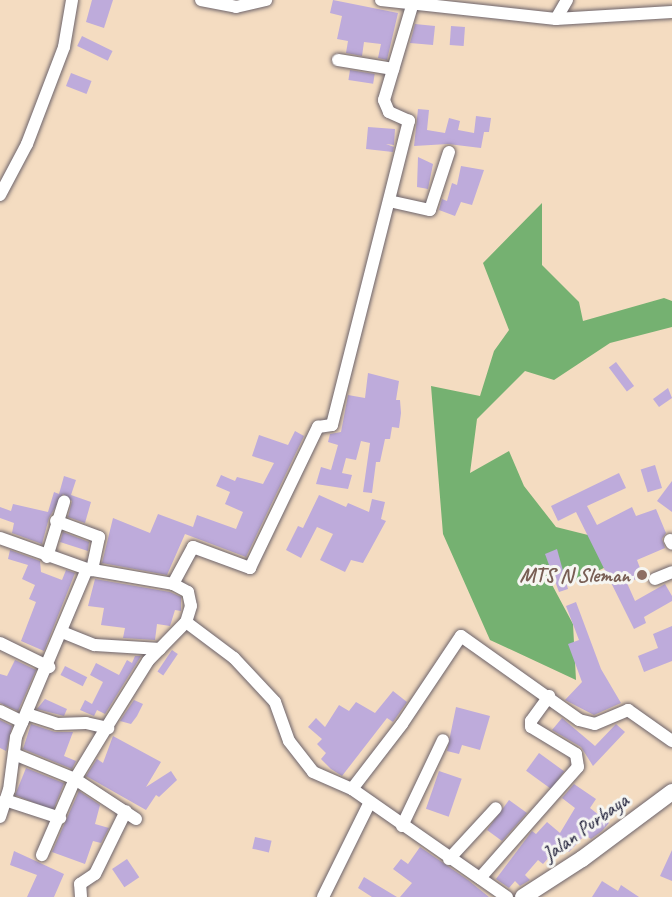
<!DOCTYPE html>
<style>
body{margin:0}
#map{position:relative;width:672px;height:897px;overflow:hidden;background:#f4dcc1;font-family:Caveat,sans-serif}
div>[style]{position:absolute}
.forest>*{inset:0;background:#75b171}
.building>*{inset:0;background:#beabdb;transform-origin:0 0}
.roads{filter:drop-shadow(0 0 2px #6c636a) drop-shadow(0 0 2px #6c636a)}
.street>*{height:12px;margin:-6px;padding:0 6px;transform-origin:6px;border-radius:6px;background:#fff}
.secondary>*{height:16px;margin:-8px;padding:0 8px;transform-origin:8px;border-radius:8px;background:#fff}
.dots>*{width:16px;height:16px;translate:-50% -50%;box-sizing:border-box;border:3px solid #f6f6f2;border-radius:50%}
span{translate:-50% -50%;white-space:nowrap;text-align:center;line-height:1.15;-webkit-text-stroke:6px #f6f6f2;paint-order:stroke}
.education-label{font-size:21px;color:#785e54;font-weight:700}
.right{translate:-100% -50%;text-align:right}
.street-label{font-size:21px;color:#22223b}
</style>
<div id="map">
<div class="forest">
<i style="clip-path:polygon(542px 203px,542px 265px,579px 302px,583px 321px,664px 298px,672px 301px,672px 327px,610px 343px,554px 380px,525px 371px,477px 419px,470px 473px,509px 451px,524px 486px,556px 527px,588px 535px,610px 565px,577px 581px,542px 566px,573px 624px,576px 680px,490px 640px,443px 534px,431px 386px,480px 396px,494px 351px,509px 330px,483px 263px)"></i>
</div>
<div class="building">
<i style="clip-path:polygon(92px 0,113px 0,104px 28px,86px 22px)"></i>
<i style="clip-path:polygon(333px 0,398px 13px,387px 60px,378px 58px,381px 44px,364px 42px,362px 56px,346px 53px,348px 41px,337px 39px,342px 16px,330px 13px)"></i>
<i style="clip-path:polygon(415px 24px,435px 26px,433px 45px,410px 43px)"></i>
<i style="left:451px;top:26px;width:14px;height:19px;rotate:4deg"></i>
<i style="left:82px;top:36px;width:34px;height:11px;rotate:26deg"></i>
<i style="left:350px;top:70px;width:25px;height:10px;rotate:9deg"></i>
<i style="left:71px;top:73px;width:22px;height:14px;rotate:21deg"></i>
<i style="clip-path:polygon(418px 109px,429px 110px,427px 130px,445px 133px,449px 118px,460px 121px,458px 130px,474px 133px,476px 116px,491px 118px,489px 132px,484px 132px,481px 148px,448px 144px,414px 146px)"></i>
<i style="clip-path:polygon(368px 127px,395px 129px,394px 145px,386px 144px,394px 147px,393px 152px,366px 149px)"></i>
<i style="clip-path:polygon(418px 157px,433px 164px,428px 189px,417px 187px)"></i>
<i style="clip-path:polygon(461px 166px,484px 170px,472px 205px,461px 202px,455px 216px,439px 210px,442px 199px,447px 201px,452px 183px,457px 185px)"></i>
<i style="left:616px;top:362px;width:30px;height:9px;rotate:53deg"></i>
<i style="clip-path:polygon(368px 373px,399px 381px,396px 400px,400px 400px,401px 413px,399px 428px,392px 427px,390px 439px,385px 439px,380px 462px,376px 462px,372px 493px,363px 492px,370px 443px,361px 441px,356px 460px,346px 458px,342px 473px,352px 475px,348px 489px,316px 484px,321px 467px,331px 470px,338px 445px,328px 442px,330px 434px,341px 432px,348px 395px,365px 398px)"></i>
<i style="clip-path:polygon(668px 388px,672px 398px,659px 407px,653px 399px)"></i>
<i style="clip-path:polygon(295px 431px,304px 436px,246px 557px,185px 534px,167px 575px,102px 563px,113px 518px,150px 533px,158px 514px,193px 527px,197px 515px,236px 529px,243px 512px,225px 504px,230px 492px,216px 486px,221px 475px,235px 481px,237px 477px,263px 484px,274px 463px,252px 456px,259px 435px,288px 445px)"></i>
<i style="left:655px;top:465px;width:24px;height:15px;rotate:73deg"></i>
<i style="clip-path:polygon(619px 473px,626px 488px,587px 506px,597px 525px,632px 507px,636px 516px,656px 509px,666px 533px,662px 539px,665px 548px,637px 560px,643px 576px,627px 583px,635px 601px,665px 584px,672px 596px,672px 601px,644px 617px,646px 623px,634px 629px,576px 512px,558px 521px,551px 506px)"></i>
<i style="clip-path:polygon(64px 476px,76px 480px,71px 495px,91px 502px,85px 523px,68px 517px,72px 501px,63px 494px,49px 518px,42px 544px,12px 533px,14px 523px,0 518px,0 507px,11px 511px,13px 504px,48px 512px,54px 492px,59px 494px)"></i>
<i style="clip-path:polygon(672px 481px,672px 512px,657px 501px)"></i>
<i style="clip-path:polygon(319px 495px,346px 507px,348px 503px,369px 512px,372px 499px,385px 502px,381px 519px,386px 521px,363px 563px,351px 560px,345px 572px,320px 560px,333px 534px,317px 527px,301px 558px,286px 550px,298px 526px,303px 528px)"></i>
<i style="clip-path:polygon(63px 532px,89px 542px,88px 551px,60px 542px)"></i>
<i style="clip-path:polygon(557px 549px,568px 589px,559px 592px,545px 554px)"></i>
<i style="clip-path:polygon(10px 550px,40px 561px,41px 572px,62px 580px,66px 570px,75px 573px,44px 651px,21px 641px,36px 602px,29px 599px,35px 585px,22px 579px,28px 565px,8px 559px)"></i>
<i style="clip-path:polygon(95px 579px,170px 592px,181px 597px,181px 611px,175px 610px,170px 626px,157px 624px,155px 640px,123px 638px,125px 628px,101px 625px,104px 608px,88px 606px)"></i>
<i style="clip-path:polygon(576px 602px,601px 669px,621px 703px,594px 715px,565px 700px,582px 682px,568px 644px,579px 640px,566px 606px)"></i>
<i style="clip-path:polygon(672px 626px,672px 661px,644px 672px,638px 656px,658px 648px,653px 634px)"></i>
<i style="left:172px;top:650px;width:7px;height:26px;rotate:34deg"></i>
<i style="clip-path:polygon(135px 656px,141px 656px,105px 714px,97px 710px,94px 716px,80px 710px,85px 700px,92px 704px,103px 682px,90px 675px,96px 663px,119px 675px,127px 660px,132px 663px)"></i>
<i style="clip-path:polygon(15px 660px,36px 670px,18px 711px,0 703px,0 674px,7px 676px)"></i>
<i style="left:65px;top:666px;width:25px;height:10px;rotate:27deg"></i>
<i style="clip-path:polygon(393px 691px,407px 702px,393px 722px,387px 718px,342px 776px,331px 769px,321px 759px,326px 753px,317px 744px,322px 739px,308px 727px,316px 718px,325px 727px,339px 705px,349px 711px,356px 702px,375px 713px)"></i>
<i style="clip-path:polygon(45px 699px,67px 709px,64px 716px,37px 709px)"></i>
<i style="clip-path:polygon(134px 700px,143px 704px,137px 716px,131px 724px,120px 721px)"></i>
<i style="clip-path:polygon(456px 707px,490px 716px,480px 750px,462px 745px,459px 754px,447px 751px)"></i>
<i style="clip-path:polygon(562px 718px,595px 746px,616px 724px,625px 732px,593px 766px,581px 747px,552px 730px)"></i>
<i style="clip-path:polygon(0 720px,12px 726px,6px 751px,0 748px)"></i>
<i style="clip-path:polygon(31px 724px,55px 732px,73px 732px,64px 756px,76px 761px,72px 769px,23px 749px)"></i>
<i style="clip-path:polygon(113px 736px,161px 762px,146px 787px,171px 771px,177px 780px,159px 797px,156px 795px,146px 810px,86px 776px,97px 759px,103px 763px)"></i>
<i style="left:539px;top:753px;width:31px;height:22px;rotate:36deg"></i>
<i style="left:26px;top:768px;width:41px;height:29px;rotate:22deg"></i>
<i style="left:439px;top:771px;width:24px;height:40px;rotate:19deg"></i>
<i style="clip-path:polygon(574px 784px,596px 799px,590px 808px,609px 823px,602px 831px,591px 839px,585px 835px,569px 852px,561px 844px,543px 864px,538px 860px,525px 875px,530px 880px,520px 886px,515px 881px,509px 888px,496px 879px,532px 831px,536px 834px,547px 822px,560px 833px,575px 808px,562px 798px)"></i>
<i style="clip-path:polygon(79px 791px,100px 805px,95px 824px,109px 828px,101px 843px,93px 841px,85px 864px,52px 852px)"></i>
<i style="clip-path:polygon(509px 800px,527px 813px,502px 841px,487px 830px)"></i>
<i style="left:255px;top:837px;width:17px;height:12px;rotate:13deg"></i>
<i style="clip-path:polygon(420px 847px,468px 880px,489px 897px,400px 897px,412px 883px,393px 869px,401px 859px,408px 864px)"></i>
<i style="clip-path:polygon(672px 850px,672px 881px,660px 876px)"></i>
<i style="clip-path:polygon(14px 851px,64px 874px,54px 897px,27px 897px,37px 875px,10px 865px)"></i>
<i style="left:127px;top:859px;width:22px;height:18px;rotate:56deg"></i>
<i style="clip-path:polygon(364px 877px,377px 885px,397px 897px,372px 897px,358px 888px)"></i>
<i style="clip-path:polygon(602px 881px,618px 891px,621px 885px,639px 897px,592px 897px)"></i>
</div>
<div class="roads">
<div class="street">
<i style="left:201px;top:0;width:36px;rotate:11deg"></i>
<i style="left:236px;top:7px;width:31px;rotate:-13deg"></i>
<i style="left:381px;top:0;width:176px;rotate:6.2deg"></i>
<i style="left:556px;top:19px;width:22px;rotate:-60deg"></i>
<i style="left:556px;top:19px;width:116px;rotate:-3.5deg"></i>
<i style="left:338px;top:60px;width:56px;rotate:9.3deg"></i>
<i style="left:0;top:195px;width:58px;rotate:-62.1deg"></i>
<i style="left:27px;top:144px;width:104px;rotate:-69.1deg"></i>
<i style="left:64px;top:47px;width:48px;rotate:-80.3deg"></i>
<i style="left:389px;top:201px;width:42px;rotate:12.4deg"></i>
<i style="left:430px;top:210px;width:61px;rotate:-71.9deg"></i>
<i style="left:56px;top:521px;width:46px;rotate:20.4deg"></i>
<i style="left:99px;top:537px;width:34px;rotate:102deg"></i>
<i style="left:0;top:538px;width:92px;rotate:19.6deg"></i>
<i style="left:670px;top:540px;width:4px;rotate:63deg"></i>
<i style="left:47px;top:557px;width:58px;rotate:-72.8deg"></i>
<i style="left:655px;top:579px;width:18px;rotate:-22deg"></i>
<i style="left:173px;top:584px;width:42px;rotate:-61.6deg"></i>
<i style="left:193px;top:547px;width:61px;rotate:20.2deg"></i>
<i style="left:250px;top:568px;width:157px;rotate:-64.3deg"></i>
<i style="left:318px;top:427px;width:14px;rotate:-8deg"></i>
<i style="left:332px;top:425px;width:314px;rotate:-75.8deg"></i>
<i style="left:409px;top:121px;width:22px;rotate:-156deg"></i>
<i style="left:389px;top:112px;width:13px;rotate:-113deg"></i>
<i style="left:384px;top:100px;width:98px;rotate:-73.4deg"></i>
<i style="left:186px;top:622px;width:60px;rotate:36.9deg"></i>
<i style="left:234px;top:658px;width:60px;rotate:47deg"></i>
<i style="left:275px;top:702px;width:41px;rotate:70.3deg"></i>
<i style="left:289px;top:741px;width:39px;rotate:52deg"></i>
<i style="left:313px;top:772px;width:43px;rotate:23.6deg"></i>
<i style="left:352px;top:789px;width:189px;rotate:34.9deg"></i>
<i style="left:62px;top:632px;width:35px;rotate:22deg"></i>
<i style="left:95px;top:645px;width:65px;rotate:3.5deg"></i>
<i style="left:0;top:643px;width:55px;rotate:26.1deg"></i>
<i style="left:0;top:711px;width:25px;rotate:26deg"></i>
<i style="left:27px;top:714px;width:32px;rotate:18deg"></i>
<i style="left:57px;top:724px;width:29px;rotate:-2deg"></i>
<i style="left:86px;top:723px;width:23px;rotate:13deg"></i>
<i style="left:14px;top:754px;width:66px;rotate:22.3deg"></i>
<i style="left:75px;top:779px;width:73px;rotate:33.3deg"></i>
<i style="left:352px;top:789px;width:82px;rotate:-52.4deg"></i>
<i style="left:402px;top:724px;width:106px;rotate:-56.2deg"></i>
<i style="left:461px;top:636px;width:145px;rotate:35.4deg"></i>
<i style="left:579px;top:720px;width:16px;rotate:14deg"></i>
<i style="left:595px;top:724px;width:36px;rotate:-23deg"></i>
<i style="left:628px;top:710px;width:54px;rotate:35.2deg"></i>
<i style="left:5px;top:800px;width:58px;rotate:18.1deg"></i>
<i style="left:0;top:817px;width:28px;rotate:-72deg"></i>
<i style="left:9px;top:790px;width:53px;rotate:-82.5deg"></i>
<i style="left:16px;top:737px;width:182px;rotate:-67.1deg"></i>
<i style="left:87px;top:569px;width:87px;rotate:9.9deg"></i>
<i style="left:173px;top:584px;width:17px;rotate:28deg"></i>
<i style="left:188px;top:592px;width:14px;rotate:78deg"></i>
<i style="left:191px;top:606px;width:17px;rotate:107deg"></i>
<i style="left:186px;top:622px;width:54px;rotate:134.3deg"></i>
<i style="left:148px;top:661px;width:75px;rotate:122deg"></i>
<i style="left:108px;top:725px;width:63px;rotate:121.4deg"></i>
<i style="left:75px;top:779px;width:83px;rotate:113.5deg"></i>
<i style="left:402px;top:826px;width:95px;rotate:-64.5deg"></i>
<i style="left:449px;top:859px;width:69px;rotate:-47.3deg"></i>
<i style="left:480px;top:878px;width:148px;rotate:-48.6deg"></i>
<i style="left:578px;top:767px;width:13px;rotate:-99deg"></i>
<i style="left:576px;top:754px;width:52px;rotate:-149deg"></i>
<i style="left:531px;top:727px;width:6px;rotate:-90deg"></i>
<i style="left:531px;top:721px;width:31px;rotate:-54deg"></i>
<i style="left:81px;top:897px;width:13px;rotate:-94deg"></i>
<i style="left:80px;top:884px;width:18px;rotate:-34deg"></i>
<i style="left:95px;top:874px;width:70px;rotate:-63.8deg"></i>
<i style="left:323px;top:897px;width:106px;rotate:-63.7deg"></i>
</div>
<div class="secondary">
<i style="left:523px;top:897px;width:70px;rotate:-32.8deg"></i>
<i style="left:582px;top:859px;width:112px;rotate:-36.7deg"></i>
</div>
</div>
<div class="dots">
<i style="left:642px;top:575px;background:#8d6e63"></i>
</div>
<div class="education-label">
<span class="right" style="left:630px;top:575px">MTS N Sleman</span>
</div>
<div class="street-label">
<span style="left:585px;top:827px;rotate:-36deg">Jalan Purbaya</span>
</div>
</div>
